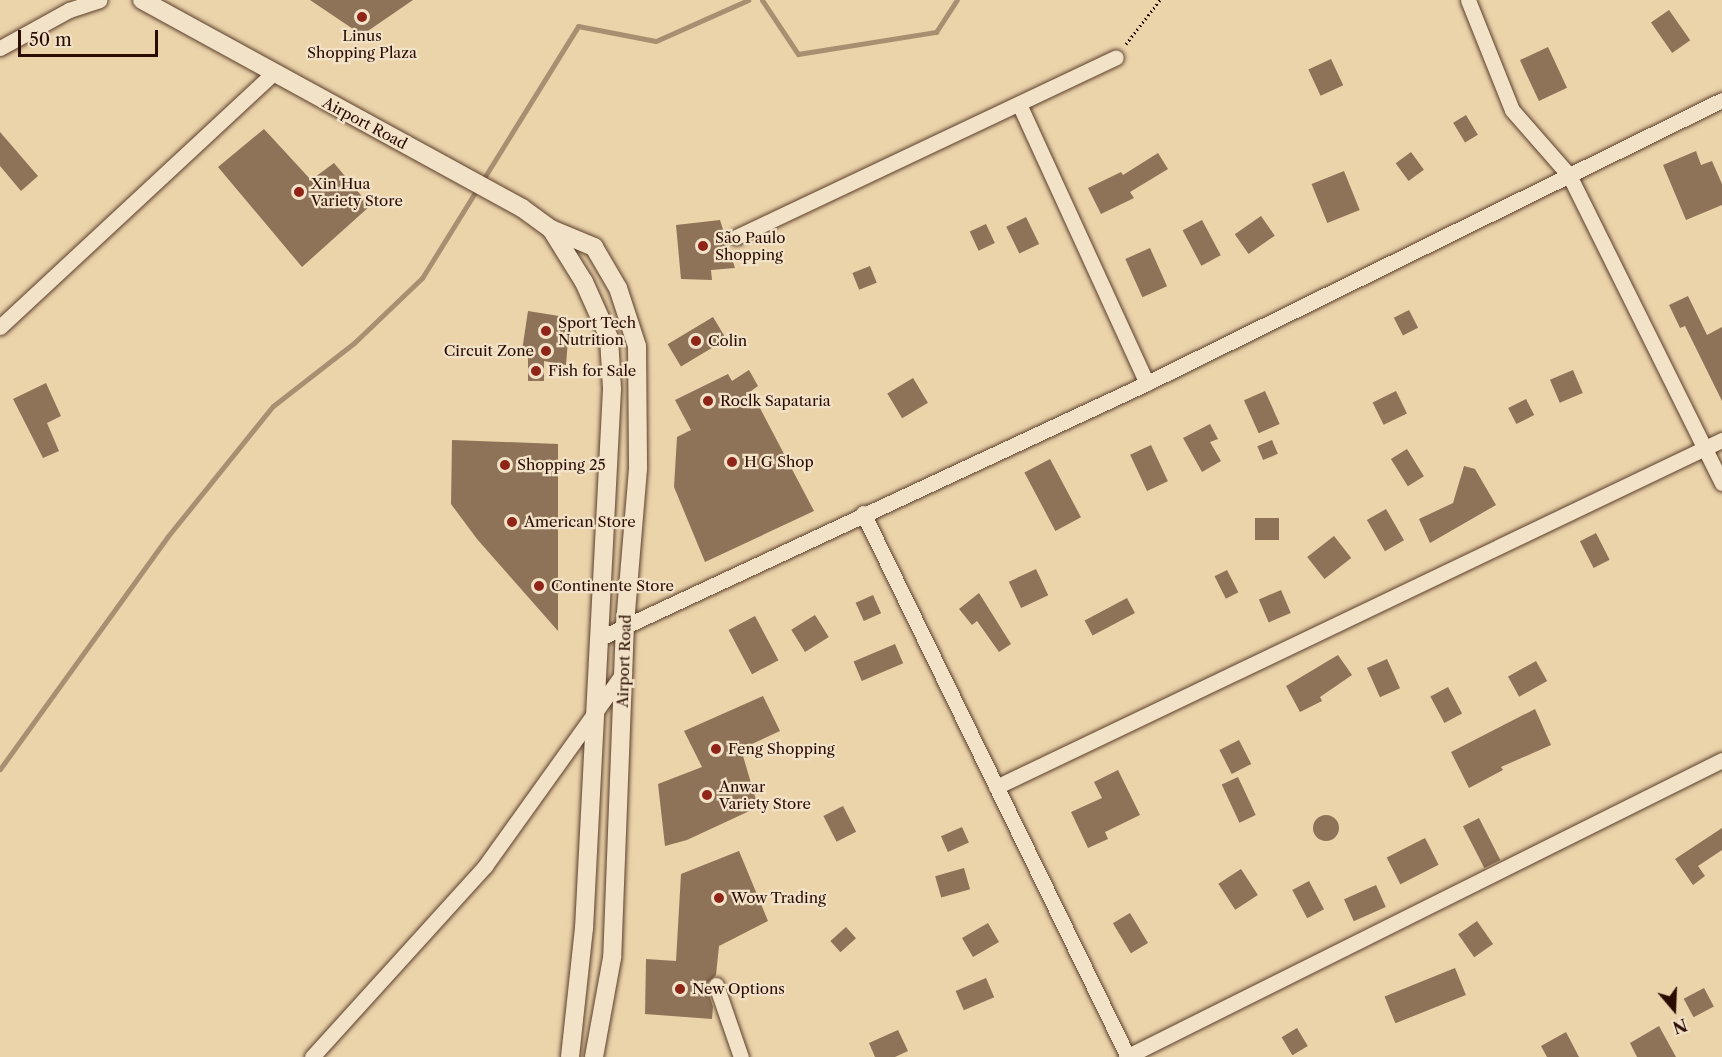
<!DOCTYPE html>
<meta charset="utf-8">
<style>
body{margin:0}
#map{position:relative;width:1722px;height:1057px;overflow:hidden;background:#ebd3aa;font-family:"Libre Caslon Text",serif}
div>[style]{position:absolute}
.stream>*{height:5px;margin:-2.5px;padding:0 2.5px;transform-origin:2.5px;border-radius:2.5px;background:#a98f71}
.building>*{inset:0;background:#8e7359;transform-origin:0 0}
.round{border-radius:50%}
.path>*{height:3px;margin-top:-1.5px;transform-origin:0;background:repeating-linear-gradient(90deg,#2a0c01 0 1.5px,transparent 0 4.5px)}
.roads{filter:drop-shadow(0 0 2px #5a3e2b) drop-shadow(0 0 2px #5a3e2b)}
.minor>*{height:15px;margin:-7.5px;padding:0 7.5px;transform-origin:7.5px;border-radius:7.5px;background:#f2e2c8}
.tertiary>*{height:18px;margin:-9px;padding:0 9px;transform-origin:9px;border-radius:9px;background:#f2e2c8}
.dots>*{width:16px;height:16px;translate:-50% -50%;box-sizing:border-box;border:3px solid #f2e2c8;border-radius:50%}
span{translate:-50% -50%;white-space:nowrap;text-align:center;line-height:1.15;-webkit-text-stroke:4.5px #f2e2c8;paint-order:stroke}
.poi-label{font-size:15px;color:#2a0c01}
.left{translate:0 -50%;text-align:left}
.right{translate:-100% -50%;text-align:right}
.street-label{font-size:15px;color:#2a0c01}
.north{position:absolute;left:1644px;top:979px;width:60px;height:60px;-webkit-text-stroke:4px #f2e2c8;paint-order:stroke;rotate:161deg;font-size:16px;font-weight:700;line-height:24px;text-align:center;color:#2a0c01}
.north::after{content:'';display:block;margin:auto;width:21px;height:27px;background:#2a0c01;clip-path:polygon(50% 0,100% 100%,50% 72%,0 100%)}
.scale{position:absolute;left:18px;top:30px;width:140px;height:27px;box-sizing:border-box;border:3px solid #2a0c01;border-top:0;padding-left:8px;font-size:18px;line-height:21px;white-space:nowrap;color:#2a0c01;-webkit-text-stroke:4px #f2e2c8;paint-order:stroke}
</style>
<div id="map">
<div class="stream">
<i style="left:762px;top:0;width:65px;rotate:56.3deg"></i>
<i style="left:798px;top:54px;width:140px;rotate:-9.1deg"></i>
<i style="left:936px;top:32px;width:38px;rotate:-57deg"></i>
<i style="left:0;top:769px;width:287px;rotate:-54.2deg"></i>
<i style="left:168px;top:536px;width:167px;rotate:-51.1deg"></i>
<i style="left:273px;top:406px;width:103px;rotate:-37.9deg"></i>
<i style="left:354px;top:343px;width:94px;rotate:-43.7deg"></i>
<i style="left:422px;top:278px;width:296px;rotate:-58.2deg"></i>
<i style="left:578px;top:26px;width:79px;rotate:10.9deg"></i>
<i style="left:656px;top:41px;width:101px;rotate:-24deg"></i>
</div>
<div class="building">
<i style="clip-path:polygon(310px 0,413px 0,362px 35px)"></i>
<i style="left:1669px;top:10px;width:37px;height:22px;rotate:55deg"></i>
<i style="left:1548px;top:47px;width:45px;height:31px;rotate:65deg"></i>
<i style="left:1331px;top:59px;width:29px;height:25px;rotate:65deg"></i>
<i style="left:1466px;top:115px;width:23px;height:15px;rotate:59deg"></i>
<i style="clip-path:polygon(264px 129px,311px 180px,334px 163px,370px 206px,302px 267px,218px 167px)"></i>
<i style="clip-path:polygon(0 132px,38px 176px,21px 191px,0 166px)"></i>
<i style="clip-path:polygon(1696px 151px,1701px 165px,1712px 161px,1722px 184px,1722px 205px,1686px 220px,1663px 165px)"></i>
<i style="left:1411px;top:152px;width:22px;height:19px;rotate:54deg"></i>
<i style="clip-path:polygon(1158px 153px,1168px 169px,1130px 192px,1134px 198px,1101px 214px,1088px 188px,1121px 172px,1123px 175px)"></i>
<i style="left:1344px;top:171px;width:42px;height:35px;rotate:68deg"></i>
<i style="left:1261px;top:216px;width:24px;height:32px;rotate:55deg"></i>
<i style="left:1026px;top:217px;width:30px;height:22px;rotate:64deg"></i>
<i style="clip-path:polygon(720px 220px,735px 268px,711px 270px,712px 280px,681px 279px,676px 225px)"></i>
<i style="left:1202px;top:220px;width:40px;height:22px;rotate:62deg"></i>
<i style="left:986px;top:224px;width:21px;height:18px;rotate:65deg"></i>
<i style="left:1150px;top:248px;width:42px;height:27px;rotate:66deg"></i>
<i style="left:870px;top:266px;width:18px;height:19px;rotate:68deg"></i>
<i style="clip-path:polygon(1688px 296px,1707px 335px,1722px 327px,1722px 401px,1685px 326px,1680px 328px,1669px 305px)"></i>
<i style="left:1409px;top:310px;width:20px;height:17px;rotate:63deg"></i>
<i style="clip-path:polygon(528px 311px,559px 316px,569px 327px,566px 365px,544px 361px,544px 381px,528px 381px,528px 358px,521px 357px)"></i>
<i style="left:713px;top:317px;width:26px;height:53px;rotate:59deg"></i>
<i style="clip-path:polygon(749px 370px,758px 386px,751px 391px,814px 511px,705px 562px,674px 487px,677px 437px,691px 430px,675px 400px,728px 374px,732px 381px)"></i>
<i style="left:1573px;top:370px;width:25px;height:25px;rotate:67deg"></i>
<i style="left:913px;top:378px;width:29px;height:30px;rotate:59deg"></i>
<i style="clip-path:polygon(46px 383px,61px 416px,47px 423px,59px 451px,43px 458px,13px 399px)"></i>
<i style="left:1265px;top:391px;width:36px;height:23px;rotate:66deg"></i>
<i style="left:1396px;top:391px;width:25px;height:26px;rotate:64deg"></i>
<i style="left:1526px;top:399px;width:18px;height:20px;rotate:63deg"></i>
<i style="clip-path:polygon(1210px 424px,1218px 439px,1210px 442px,1221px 461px,1202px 472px,1183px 438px)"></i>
<i style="clip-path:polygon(452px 440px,558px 444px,558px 631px,477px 539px,451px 504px)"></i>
<i style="left:1272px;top:440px;width:15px;height:16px;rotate:67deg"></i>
<i style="left:1151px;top:445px;width:40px;height:23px;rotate:65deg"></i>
<i style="left:1407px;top:449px;width:32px;height:19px;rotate:58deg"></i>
<i style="left:1050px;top:459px;width:66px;height:29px;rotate:62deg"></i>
<i style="clip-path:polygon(1464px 466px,1475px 469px,1496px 505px,1430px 543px,1419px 519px,1453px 503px)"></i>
<i style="left:1386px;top:509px;width:36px;height:22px;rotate:60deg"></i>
<i style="left:1255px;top:518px;width:24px;height:22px"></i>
<i style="left:1596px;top:533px;width:30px;height:18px;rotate:63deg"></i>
<i style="left:1334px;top:536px;width:28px;height:34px;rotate:52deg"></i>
<i style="left:1036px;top:569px;width:29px;height:30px;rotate:65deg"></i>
<i style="left:1227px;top:570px;width:25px;height:14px;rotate:63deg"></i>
<i style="left:1281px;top:590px;width:25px;height:24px;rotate:67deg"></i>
<i style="clip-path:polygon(979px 593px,1011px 644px,999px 652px,977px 621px,972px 625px,959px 609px)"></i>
<i style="left:873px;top:595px;width:20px;height:19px;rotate:66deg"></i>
<i style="left:1127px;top:598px;width:17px;height:48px;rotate:62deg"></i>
<i style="left:815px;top:615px;width:26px;height:28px;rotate:58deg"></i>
<i style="left:755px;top:616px;width:50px;height:30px;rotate:62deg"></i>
<i style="left:895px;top:644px;width:21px;height:45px;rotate:67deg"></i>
<i style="clip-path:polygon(1338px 655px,1352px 675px,1320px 697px,1322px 701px,1300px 712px,1286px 686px)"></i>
<i style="left:1387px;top:659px;width:32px;height:22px;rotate:66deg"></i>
<i style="left:1536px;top:661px;width:23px;height:32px;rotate:61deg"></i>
<i style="left:1448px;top:687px;width:30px;height:20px;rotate:62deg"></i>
<i style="clip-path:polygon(763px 696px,780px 731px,741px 749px,758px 807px,687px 840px,665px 846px,658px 784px,702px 767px,684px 731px)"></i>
<i style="clip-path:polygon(1535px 709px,1551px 745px,1501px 767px,1503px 770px,1469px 788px,1451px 752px)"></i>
<i style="left:1239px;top:740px;width:27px;height:22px;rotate:63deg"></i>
<i style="clip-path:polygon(1118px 770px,1140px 815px,1105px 832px,1108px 839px,1088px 848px,1071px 812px,1102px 798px,1094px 782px)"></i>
<i style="left:1238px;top:777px;width:42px;height:18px;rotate:65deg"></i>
<i style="left:843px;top:806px;width:29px;height:22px;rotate:63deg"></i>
<i class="round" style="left:1313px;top:815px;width:26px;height:26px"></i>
<i style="left:1479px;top:818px;width:47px;height:18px;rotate:63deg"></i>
<i style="left:962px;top:827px;width:17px;height:23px;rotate:66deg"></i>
<i style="clip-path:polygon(1722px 828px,1722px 850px,1698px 866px,1705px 876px,1693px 885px,1675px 859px)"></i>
<i style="left:1425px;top:838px;width:30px;height:43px;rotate:63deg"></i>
<i style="clip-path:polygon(739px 851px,768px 921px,719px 946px,716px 975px,706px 984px,713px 1007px,712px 1019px,645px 1014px,646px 959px,676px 961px,681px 874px)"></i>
<i style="left:964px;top:868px;width:22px;height:30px;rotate:74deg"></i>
<i style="left:1241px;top:869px;width:31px;height:27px;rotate:57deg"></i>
<i style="left:1309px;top:881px;width:32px;height:19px;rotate:62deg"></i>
<i style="left:1376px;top:885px;width:24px;height:35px;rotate:66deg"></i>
<i style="left:1130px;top:913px;width:35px;height:20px;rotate:59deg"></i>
<i style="left:1477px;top:921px;width:28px;height:23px;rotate:55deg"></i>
<i style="left:988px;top:923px;width:22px;height:30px;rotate:60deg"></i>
<i style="left:846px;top:927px;width:15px;height:21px;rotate:48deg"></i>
<i style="left:1455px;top:968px;width:29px;height:76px;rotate:68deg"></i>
<i style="left:986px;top:978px;width:21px;height:33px;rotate:67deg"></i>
<i style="left:1704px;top:988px;width:21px;height:23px;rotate:62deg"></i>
<i style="clip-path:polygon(1659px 1026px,1676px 1057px,1637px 1057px,1630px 1043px)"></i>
<i style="left:1297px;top:1028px;width:21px;height:18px;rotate:59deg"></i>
<i style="clip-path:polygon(898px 1030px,908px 1051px,895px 1057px,875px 1057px,869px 1043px)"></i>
<i style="clip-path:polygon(1566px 1032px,1579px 1057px,1547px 1057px,1541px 1046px)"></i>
</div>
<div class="path">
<i style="left:1126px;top:44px;width:56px;rotate:-52.3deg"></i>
</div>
<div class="roads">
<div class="minor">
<i style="left:1468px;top:0;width:118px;rotate:68.2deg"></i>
<i style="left:1512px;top:110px;width:86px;rotate:48.8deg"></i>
<i style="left:1569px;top:175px;width:344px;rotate:63.6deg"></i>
<i style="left:0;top:48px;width:79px;rotate:-28.8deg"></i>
<i style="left:69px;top:10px;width:32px;rotate:-18deg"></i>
<i style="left:1019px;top:104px;width:307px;rotate:65.4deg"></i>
<i style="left:736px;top:237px;width:420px;rotate:-25.3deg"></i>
<i style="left:0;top:327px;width:373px;rotate:-42.9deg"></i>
<i style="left:863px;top:513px;width:605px;rotate:64.03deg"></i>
<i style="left:600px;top:638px;width:604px;rotate:-24.99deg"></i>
<i style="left:1147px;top:383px;width:641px;rotate:-26.21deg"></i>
<i style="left:996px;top:787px;width:805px;rotate:-25.55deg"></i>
<i style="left:716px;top:985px;width:76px;rotate:70.9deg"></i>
<i style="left:312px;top:1057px;width:258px;rotate:-47.8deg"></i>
<i style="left:485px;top:866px;width:239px;rotate:-54.4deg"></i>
<i style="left:1126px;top:1057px;width:666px;rotate:-26.49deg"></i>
</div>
<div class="tertiary">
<i style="left:142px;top:0;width:433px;rotate:28.7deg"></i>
<i style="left:522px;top:208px;width:36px;rotate:36deg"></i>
<i style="left:551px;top:229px;width:47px;rotate:22.7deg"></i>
<i style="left:594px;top:247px;width:48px;rotate:59.7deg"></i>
<i style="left:618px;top:288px;width:61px;rotate:71.9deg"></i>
<i style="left:637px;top:346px;width:123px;rotate:89.5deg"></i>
<i style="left:638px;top:469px;width:156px;rotate:94.8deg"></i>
<i style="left:625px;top:624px;width:334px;rotate:92.2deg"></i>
<i style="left:612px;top:958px;width:101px;rotate:100.3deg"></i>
<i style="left:551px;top:229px;width:62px;rotate:58.1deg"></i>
<i style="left:584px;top:282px;width:61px;rotate:65.9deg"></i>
<i style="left:609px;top:338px;width:51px;rotate:86.6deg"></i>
<i style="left:612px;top:389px;width:540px;rotate:92.97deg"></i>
<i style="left:584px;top:928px;width:130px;rotate:96.2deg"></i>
</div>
</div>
<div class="dots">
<i style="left:362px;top:17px;background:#8f2418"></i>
<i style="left:299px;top:192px;background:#8f2418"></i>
<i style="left:703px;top:246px;background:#8f2418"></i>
<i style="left:546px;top:331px;background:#8f2418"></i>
<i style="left:696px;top:341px;background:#8f2418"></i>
<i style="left:546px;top:351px;background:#8f2418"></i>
<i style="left:536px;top:371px;background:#8f2418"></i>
<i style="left:708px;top:401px;background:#8f2418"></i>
<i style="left:732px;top:462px;background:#8f2418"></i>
<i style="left:505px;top:465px;background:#8f2418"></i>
<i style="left:512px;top:522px;background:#8f2418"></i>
<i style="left:539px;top:586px;background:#8f2418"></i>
<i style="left:716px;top:749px;background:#8f2418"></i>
<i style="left:707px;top:795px;background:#8f2418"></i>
<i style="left:719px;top:898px;background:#8f2418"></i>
<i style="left:680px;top:989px;background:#8f2418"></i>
</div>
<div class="poi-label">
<span style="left:362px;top:44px">Linus<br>Shopping Plaza</span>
<span class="left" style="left:311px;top:192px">Xin Hua<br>Variety Store</span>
<span class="left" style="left:715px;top:246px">São Paulo<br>Shopping</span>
<span class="left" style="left:558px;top:331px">Sport Tech<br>Nutrition</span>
<span class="left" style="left:708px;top:341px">Colin</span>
<span class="right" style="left:534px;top:351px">Circuit Zone</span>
<span class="left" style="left:548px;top:371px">Fish for Sale</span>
<span class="left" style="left:720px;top:401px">Roclk Sapataria</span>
<span class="left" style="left:744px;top:462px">H G Shop</span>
<span class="left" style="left:517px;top:465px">Shopping 25</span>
<span class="left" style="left:524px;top:522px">American Store</span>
<span class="left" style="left:551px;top:586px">Continente Store</span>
<span class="left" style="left:728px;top:749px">Feng Shopping</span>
<span class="left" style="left:719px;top:795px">Anwar<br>Variety Store</span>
<span class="left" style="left:731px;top:898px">Wow Trading</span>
<span class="left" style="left:692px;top:989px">New Options</span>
</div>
<div class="street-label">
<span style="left:365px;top:123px;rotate:28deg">Airport Road</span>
<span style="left:624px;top:661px;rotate:-88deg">Airport Road</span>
</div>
<div class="north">N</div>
<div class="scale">50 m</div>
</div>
